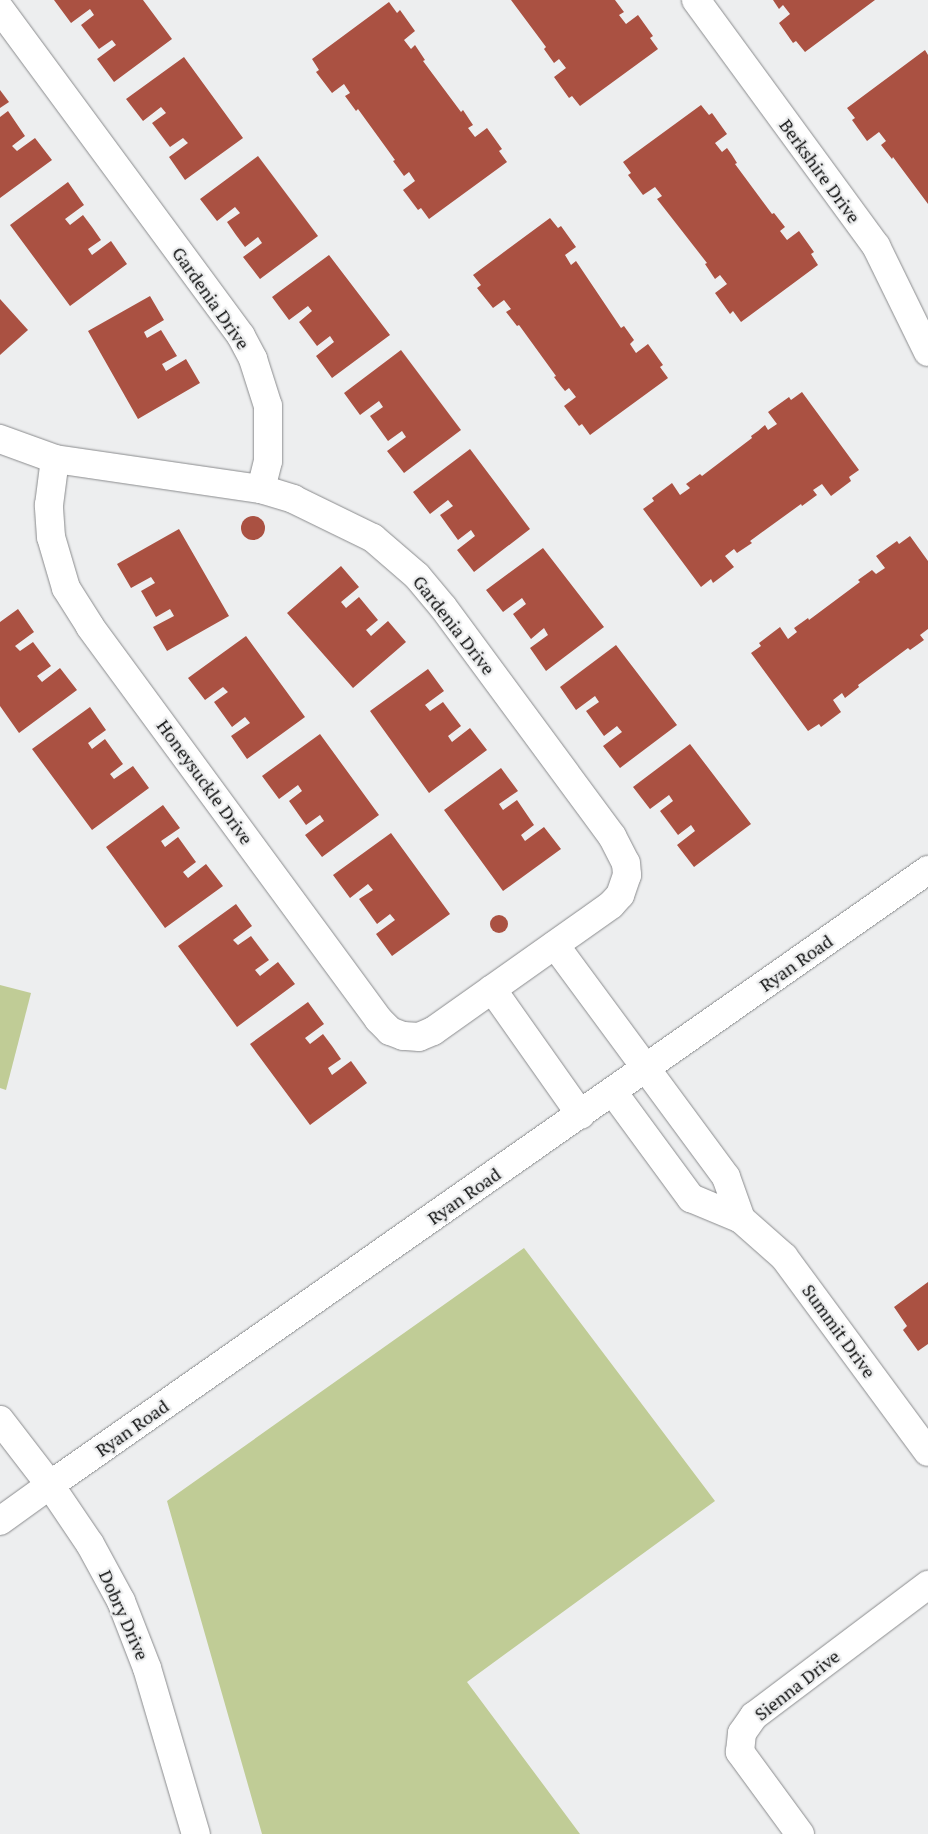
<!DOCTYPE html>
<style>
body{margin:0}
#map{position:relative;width:928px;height:1834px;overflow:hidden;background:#edeeef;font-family:"PT Serif",serif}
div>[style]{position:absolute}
.green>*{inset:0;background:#c0cc96}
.building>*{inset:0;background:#aa5142}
.round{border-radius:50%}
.roads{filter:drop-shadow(0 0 1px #8a8b8d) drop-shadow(0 0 1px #8a8b8d)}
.minor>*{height:28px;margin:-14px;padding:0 14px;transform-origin:14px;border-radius:14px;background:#fff}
.major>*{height:28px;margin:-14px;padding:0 14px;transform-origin:14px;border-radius:14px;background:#fff}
span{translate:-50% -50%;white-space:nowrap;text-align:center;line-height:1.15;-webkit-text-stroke:4.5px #edeeef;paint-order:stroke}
.street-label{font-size:18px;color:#111212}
</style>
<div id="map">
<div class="green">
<i style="clip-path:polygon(0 985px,31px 993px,6px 1090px,0 1088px)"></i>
<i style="clip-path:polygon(524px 1248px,715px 1501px,467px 1682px,580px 1834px,262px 1834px,167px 1501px)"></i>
</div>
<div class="building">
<i style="clip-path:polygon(54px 0,143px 0,172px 39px,114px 82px,97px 59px,116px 45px,112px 40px,99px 49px,81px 25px,94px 15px,90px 9px,71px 23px)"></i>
<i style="clip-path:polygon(511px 0,615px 0,624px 12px,619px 15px,626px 24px,638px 15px,653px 36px,650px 38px,658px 49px,580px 106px,572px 96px,569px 98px,554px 77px,566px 68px,559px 59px,554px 63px,544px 49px,546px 47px)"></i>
<i style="clip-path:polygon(773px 0,875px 0,805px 52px,796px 41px,793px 43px,779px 23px,790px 14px,783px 5px,779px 9px)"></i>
<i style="clip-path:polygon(389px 2px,397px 13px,400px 10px,415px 31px,404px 40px,411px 49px,415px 45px,425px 60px,423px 61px,461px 112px,463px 110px,473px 125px,468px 128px,475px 137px,487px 128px,502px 149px,499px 151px,507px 162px,429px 219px,421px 208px,418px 210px,403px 190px,415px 181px,409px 172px,404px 176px,393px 161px,395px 160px,358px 109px,356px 111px,345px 96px,350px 93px,344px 84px,332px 93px,316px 72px,319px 70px,312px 59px)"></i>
<i style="clip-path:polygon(925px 50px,928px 55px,928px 204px,893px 157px,892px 159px,881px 145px,886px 141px,879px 132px,867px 141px,852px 120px,855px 118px,847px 108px)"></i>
<i style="clip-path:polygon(184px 57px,243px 138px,185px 180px,169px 157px,188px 143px,183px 138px,170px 147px,152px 123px,166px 113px,161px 107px,143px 121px,126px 99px)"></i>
<i style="clip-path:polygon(0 90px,9px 102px,0 108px)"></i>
<i style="clip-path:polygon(701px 105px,709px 115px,712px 113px,727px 134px,715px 143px,722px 152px,727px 148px,732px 155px,737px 163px,735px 164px,772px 214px,774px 213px,785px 227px,780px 231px,787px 240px,799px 231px,814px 252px,811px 254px,818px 265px,741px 322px,733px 311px,730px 314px,715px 293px,727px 284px,720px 275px,715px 279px,705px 264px,707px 263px,657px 199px,662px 196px,655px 187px,643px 195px,628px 175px,631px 173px,623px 162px)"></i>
<i style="clip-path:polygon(8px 111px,25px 136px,12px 146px,17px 151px,35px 138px,52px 160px,0 198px,0 117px)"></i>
<i style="clip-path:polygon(258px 156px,318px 236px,260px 279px,243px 257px,262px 243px,258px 237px,245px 247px,236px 235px,227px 222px,240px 213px,235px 207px,217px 221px,200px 199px)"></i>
<i style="clip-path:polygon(68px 182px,84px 205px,65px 219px,70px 225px,83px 215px,92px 227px,101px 240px,88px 249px,92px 255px,111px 241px,127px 264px,70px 306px,10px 225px)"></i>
<i style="clip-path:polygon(550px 218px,558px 228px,561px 226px,576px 247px,565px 255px,571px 265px,576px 261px,621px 328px,624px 326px,634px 340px,630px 344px,636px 353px,648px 344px,663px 365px,660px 367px,668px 378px,590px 435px,582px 424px,579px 426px,564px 406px,576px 397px,569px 388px,565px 391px,560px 385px,554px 377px,556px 376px,519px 325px,517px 326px,506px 312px,511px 309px,504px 300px,493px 308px,477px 288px,481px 285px,473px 275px)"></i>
<i style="clip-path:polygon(329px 255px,390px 335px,332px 378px,316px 356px,334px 342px,330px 336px,317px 346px,299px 322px,312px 311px,308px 306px,289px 320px,272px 297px)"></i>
<i style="clip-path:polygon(150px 296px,164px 320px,144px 332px,147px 338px,161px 330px,177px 356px,162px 364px,166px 371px,186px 359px,200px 383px,138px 419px,88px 331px)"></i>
<i style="clip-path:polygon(0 299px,28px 330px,0 355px)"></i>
<i style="clip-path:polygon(401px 350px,461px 430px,404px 473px,387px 451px,406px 437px,402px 431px,388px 441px,370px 416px,383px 407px,379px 401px,360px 415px,344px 393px)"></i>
<i style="clip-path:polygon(802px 392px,859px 470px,849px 477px,851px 481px,831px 496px,822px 484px,813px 490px,817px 495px,802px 506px,801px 504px,750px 541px,752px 543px,737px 553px,734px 549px,725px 556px,734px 567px,713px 583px,711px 579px,701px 587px,643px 509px,654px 501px,652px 498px,672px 483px,680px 495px,690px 488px,686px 484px,700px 474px,702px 476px,752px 438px,751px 436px,758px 431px,765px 425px,768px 430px,777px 424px,768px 412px,789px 397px,791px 400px)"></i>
<i style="clip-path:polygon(470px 449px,530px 529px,474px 572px,457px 550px,475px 536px,471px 530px,458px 540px,440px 515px,453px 506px,448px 500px,430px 514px,413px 492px)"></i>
<i class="round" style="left:241px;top:516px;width:24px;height:24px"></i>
<i style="clip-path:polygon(179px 529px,229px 616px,167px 651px,153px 627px,174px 616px,170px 609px,156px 617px,141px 591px,155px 583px,151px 577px,131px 588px,117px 564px)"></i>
<i style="clip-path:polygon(910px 536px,928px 561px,928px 629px,920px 635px,924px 640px,910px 650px,908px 648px,858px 685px,859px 687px,845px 698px,842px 693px,833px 700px,841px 712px,821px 727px,819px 724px,808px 731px,751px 653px,761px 646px,759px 643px,780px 627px,788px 639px,797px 632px,794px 628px,808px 618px,809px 620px,860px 582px,858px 580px,872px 570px,876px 574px,885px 568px,876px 556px,897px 541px,899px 544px)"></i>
<i style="clip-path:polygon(543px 548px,604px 627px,546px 671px,530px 648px,548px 635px,544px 628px,531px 639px,513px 614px,526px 604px,522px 598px,503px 612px,486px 590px)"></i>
<i style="clip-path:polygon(341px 566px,359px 587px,341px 602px,346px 608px,359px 597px,378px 620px,366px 630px,371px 636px,388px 621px,406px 642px,353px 688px,287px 613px)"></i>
<i style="clip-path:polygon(18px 609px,34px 632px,15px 646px,20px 651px,33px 642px,51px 666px,37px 676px,42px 682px,60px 668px,77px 690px,19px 733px,0 706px,0 622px)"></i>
<i style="clip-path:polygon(246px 636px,305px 717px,247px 759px,231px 736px,250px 723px,245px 717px,232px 727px,214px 702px,228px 692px,223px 687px,205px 700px,188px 678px)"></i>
<i style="clip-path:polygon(616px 645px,677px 725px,620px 768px,603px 746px,622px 732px,617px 726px,604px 736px,586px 711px,599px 702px,595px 696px,576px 710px,560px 687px)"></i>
<i style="clip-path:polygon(428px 669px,444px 691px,425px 705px,430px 711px,443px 702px,461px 726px,448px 736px,452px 742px,470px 728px,487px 750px,429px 793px,370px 711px)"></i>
<i style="clip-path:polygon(90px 707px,106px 730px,88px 743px,92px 749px,105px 739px,123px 764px,110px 774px,114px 779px,133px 766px,149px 788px,92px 830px,32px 749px)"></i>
<i style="clip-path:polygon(320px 734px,379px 815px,322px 857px,305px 835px,324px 821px,320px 815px,306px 825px,289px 801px,302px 791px,298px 785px,279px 799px,262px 776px)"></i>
<i style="clip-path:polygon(690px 744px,751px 824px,694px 867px,677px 845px,695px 831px,691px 825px,678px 835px,660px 811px,673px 801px,669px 795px,650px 809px,633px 787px)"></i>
<i style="clip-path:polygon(501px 768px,518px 791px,499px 804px,503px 810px,517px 800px,534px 825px,521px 835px,525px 841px,544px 827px,561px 849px,503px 891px,444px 810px)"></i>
<i style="clip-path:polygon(163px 805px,180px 828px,161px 841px,165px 847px,178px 837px,196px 862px,183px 872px,188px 878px,206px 864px,223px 886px,165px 928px,106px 847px)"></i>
<i style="clip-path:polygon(391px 833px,450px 914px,392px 956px,376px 934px,395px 920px,390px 914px,377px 924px,359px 899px,373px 890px,368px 884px,350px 898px,333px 875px)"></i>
<i style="clip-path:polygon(236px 904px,252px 926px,233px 940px,238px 945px,251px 936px,269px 960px,255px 970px,260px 976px,278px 962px,295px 984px,237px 1027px,178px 946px)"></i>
<i class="round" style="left:490px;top:915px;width:18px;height:18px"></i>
<i style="clip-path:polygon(308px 1002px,324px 1024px,305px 1038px,310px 1044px,323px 1034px,332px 1046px,341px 1059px,328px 1068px,332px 1075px,351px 1061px,367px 1083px,310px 1125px,250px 1044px)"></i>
<i style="clip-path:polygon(928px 1282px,928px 1344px,918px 1351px,903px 1330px,907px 1326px,894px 1307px)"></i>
</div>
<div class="roads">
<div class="minor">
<i style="left:696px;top:0;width:305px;rotate:53.8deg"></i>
<i style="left:876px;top:246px;width:118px;rotate:63.9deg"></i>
<i style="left:0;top:9px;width:406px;rotate:53.6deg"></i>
<i style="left:241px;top:336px;width:26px;rotate:62deg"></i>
<i style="left:253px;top:359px;width:49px;rotate:72.3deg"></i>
<i style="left:268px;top:406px;width:55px;rotate:90deg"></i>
<i style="left:268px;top:461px;width:29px;rotate:104deg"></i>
<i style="left:261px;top:489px;width:34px;rotate:17deg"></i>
<i style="left:293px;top:499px;width:89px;rotate:26deg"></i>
<i style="left:373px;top:538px;width:58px;rotate:40.8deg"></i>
<i style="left:417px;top:576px;width:40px;rotate:50deg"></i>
<i style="left:443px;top:607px;width:285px;rotate:53.6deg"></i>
<i style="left:612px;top:836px;width:30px;rotate:63deg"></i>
<i style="left:626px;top:863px;width:12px;rotate:85deg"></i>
<i style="left:627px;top:875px;width:21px;rotate:109deg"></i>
<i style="left:620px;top:895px;width:13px;rotate:132deg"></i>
<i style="left:611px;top:905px;width:218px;rotate:144.7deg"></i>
<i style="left:433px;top:1031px;width:15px;rotate:157deg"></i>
<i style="left:419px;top:1037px;width:16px;rotate:-176deg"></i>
<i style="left:403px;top:1036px;width:14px;rotate:-159deg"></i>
<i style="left:390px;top:1031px;width:16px;rotate:-135deg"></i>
<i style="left:379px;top:1020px;width:489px;rotate:-126.3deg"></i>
<i style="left:90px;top:626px;width:45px;rotate:-122.3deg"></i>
<i style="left:66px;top:588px;width:53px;rotate:-106.4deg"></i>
<i style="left:51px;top:537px;width:32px;rotate:-94deg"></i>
<i style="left:49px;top:505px;width:46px;rotate:-82.6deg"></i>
<i style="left:55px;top:459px;width:59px;rotate:-160deg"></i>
<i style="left:55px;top:459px;width:208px;rotate:8.3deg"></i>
<i style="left:555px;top:945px;width:288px;rotate:53.6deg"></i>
<i style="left:726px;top:1177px;width:45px;rotate:70.3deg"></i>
<i style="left:492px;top:989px;width:154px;rotate:54.8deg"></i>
<i style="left:613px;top:1092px;width:132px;rotate:53.7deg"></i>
<i style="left:691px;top:1198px;width:54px;rotate:22.8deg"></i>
<i style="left:741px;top:1219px;width:57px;rotate:41.5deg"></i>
<i style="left:784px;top:1257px;width:242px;rotate:53.6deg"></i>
<i style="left:0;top:1420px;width:82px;rotate:52.4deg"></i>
<i style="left:50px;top:1485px;width:71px;rotate:55.9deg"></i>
<i style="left:90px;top:1544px;width:65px;rotate:61.5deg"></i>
<i style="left:121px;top:1601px;width:72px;rotate:68.8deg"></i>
<i style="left:147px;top:1668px;width:173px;rotate:73.6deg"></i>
<i style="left:0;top:1521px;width:62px;rotate:-35.8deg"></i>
<i style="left:800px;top:1834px;width:102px;rotate:-126.2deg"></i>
<i style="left:740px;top:1752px;width:19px;rotate:-84deg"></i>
<i style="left:742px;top:1733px;width:21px;rotate:-55deg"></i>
<i style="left:754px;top:1716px;width:218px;rotate:-37deg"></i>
</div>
<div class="major">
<i style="left:50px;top:1485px;width:1072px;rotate:-35.01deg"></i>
</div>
</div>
<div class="street-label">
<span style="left:820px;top:171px;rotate:54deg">Berkshire Drive</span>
<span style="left:211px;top:298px;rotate:55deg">Gardenia Drive</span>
<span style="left:454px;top:625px;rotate:52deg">Gardenia Drive</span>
<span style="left:205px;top:782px;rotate:54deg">Honeysuckle Drive</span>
<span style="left:796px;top:963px;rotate:-35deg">Ryan Road</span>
<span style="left:464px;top:1196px;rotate:-35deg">Ryan Road</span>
<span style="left:839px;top:1331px;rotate:54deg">Summit Drive</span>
<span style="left:132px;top:1428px;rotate:-35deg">Ryan Road</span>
<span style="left:124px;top:1615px;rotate:66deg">Dobry Drive</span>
<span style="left:797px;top:1685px;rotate:-38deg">Sienna Drive</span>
</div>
</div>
